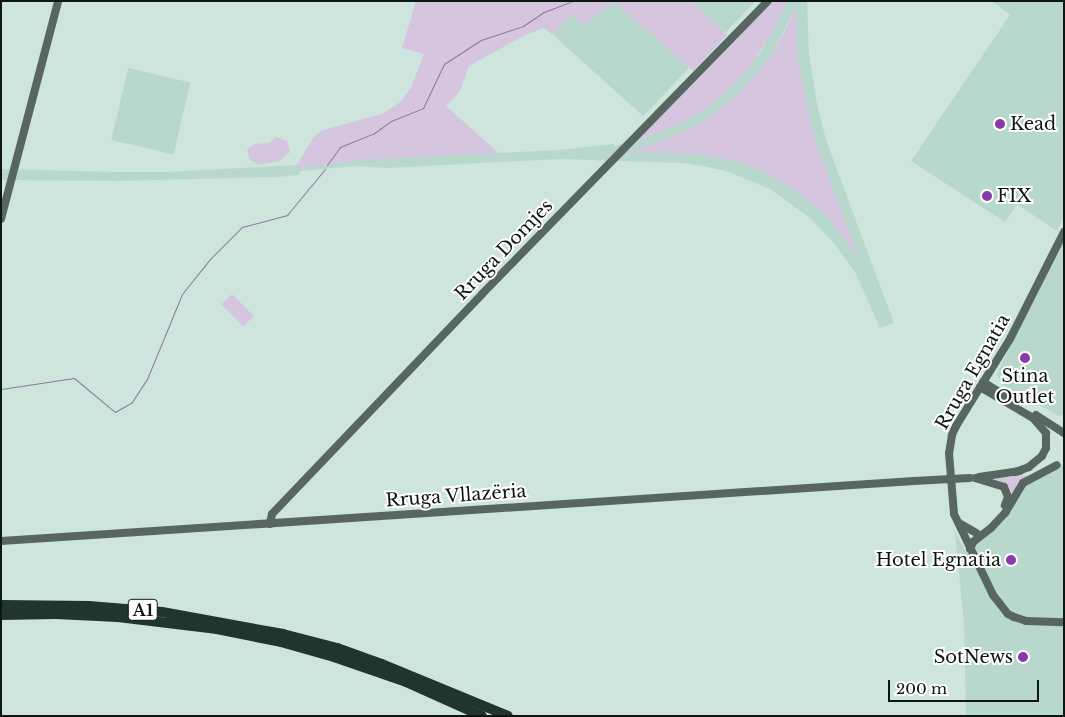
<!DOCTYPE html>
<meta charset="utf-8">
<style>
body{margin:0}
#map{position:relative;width:1065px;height:717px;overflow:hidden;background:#cde5dc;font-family:"Libre Baskerville",serif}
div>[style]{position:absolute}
.built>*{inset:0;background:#b9d8cd;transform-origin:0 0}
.green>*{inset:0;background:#d6c5de;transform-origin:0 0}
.stream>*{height:1px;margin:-0.5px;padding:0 0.5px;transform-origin:0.5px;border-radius:0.5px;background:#8f769c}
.secondary>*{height:8px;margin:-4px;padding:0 4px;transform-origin:4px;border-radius:4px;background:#586661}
.highway>*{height:10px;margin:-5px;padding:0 5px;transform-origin:5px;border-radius:5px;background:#21342d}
.secondary-bridge>*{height:8px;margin:-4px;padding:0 4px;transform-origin:4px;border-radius:4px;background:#586661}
.dots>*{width:14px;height:14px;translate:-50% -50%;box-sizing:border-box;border:2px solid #fff;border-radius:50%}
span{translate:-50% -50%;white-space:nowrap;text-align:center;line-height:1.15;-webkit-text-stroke:4px #fff;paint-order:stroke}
.shield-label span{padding:1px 4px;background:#fff;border:1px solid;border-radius:4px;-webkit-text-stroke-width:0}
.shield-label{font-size:16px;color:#0e1613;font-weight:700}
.poi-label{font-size:18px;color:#0e1613}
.left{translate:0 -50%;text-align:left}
.right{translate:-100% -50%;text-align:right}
.street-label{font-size:18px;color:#0e1613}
.frame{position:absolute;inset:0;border:2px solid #0e1613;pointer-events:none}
.scale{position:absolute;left:888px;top:680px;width:151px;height:22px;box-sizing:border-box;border:2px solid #0e1613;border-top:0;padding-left:6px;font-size:15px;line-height:18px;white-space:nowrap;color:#0e1613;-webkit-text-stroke:4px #fff;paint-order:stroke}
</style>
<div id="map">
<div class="built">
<i style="clip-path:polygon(691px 1px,752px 1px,754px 3px,725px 33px)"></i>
<i style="clip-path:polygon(evenodd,787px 1px,807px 1px,809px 54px,817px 104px,826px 140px,894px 323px,880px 328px,855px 272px,833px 242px,810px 218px,770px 189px,729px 172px,703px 166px,683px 163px,560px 159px,387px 168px,356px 166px,301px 171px,298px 175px,277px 177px,119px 181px,1px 180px,1px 169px,114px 172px,167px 172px,297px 165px,301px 168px,359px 160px,559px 150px,613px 144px,615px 146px,677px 125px,701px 112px,728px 90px,761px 52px,787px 1px,796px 7px,797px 57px,809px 114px,817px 146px,857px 254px,826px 215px,795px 190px,764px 172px,736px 161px,701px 154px,631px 151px,667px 139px,694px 127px,736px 97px,771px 56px,796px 7px)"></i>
<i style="clip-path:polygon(992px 1px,1064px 1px,1064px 217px,1057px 231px,1017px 204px,1005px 222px,911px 161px,1010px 15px)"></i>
<i style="clip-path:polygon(615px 2px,689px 68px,643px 116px,552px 34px,572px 15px,583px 24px)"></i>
<i style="left:128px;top:68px;width:64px;height:74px;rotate:13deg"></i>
<i style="clip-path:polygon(1064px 236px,1064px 414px,1059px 416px,1003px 385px,997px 374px)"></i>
<i style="clip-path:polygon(1064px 464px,1064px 716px,966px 716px,964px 624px,955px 532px,966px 552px,991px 528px,1019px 488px,1057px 465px)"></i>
</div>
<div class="green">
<i style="clip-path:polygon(416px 1px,691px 1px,727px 35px,693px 71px,615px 2px,583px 25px,572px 15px,552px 34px,544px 28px,525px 35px,469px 66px,460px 91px,446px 106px,499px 153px,360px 160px,300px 168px,297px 165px,305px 151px,314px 137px,323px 130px,382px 114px,399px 103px,411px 88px,424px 54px,402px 48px)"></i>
<i style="clip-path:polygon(771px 1px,787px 1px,774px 30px,749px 68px,728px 90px,701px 112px,677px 125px,637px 140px)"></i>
<i style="clip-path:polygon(796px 6px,797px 57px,809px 114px,817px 146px,858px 256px,826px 215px,795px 190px,764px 172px,736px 161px,701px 154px,627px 151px,654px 144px,694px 127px,736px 97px,771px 56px,788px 25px)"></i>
<i style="clip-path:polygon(276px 137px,287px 141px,290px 152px,279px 161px,258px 165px,250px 160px,247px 150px,254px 144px,269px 143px)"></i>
<i style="left:232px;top:294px;width:31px;height:15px;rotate:45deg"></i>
<i style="clip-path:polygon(1029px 475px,1012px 493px,1004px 484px,995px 479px)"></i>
</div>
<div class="stream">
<i style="left:327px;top:165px;width:22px;rotate:-54deg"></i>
<i style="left:340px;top:147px;width:35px;rotate:-22deg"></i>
<i style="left:373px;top:134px;width:22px;rotate:-36deg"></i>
<i style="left:391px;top:121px;width:35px;rotate:-22deg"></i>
<i style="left:423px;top:108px;width:49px;rotate:-64.5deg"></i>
<i style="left:444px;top:64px;width:44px;rotate:-33deg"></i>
<i style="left:481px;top:40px;width:44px;rotate:-18.4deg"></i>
<i style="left:523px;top:26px;width:25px;rotate:-34deg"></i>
<i style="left:544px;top:12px;width:31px;rotate:-21deg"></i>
<i style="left:1px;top:389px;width:74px;rotate:-8.6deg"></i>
<i style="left:74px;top:378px;width:53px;rotate:39.7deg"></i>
<i style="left:115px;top:412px;width:20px;rotate:-30deg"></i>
<i style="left:132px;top:402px;width:27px;rotate:-57deg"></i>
<i style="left:147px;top:379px;width:92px;rotate:-67.6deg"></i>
<i style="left:182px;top:294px;width:45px;rotate:-51.3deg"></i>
<i style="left:210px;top:259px;width:45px;rotate:-45deg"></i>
<i style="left:242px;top:227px;width:47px;rotate:-14.9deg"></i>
<i style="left:287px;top:215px;width:60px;rotate:-50.4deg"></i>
</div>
<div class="secondary">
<i style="left:1px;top:219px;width:225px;rotate:-75.3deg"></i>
<i style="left:1064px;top:232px;width:120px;rotate:116.8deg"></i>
<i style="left:1010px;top:339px;width:102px;rotate:121.8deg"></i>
<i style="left:956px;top:426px;width:10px;rotate:114deg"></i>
<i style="left:952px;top:435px;width:18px;rotate:99deg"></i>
<i style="left:949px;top:453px;width:61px;rotate:85.3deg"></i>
<i style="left:954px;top:514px;width:90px;rotate:64.3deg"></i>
<i style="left:993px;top:595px;width:24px;rotate:52deg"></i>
<i style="left:1008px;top:614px;width:7px;rotate:27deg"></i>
<i style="left:1014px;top:617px;width:13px;rotate:18deg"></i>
<i style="left:1026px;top:621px;width:38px;rotate:2deg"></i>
<i style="left:983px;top:382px;width:31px;rotate:32deg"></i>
<i style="left:980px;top:387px;width:61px;rotate:30.3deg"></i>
<i style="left:1033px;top:418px;width:20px;rotate:49deg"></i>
<i style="left:1046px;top:433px;width:15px;rotate:90deg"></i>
<i style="left:1046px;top:448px;width:9px;rotate:117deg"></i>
<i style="left:1042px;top:456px;width:17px;rotate:140deg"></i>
<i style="left:1029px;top:467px;width:15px;rotate:160deg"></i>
<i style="left:1036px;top:415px;width:33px;rotate:33deg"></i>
<i style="left:979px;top:477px;width:41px;rotate:-8.3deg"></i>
<i style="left:975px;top:478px;width:30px;rotate:17deg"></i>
<i style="left:1004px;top:487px;width:11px;rotate:68deg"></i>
<i style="left:1008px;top:497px;width:9px;rotate:111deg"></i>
<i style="left:959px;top:523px;width:20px;rotate:30deg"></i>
<i style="left:270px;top:524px;width:10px;rotate:-79deg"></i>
<i style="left:272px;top:514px;width:304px;rotate:-46.3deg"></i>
<i style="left:482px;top:294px;width:409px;rotate:-45.7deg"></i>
<i style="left:1px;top:541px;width:915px;rotate:-3.76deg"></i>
<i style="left:970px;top:549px;width:8px;rotate:-67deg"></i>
<i style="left:973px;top:542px;width:23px;rotate:-38deg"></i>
<i style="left:991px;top:528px;width:21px;rotate:-47deg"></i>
<i style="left:1005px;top:513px;width:35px;rotate:-59deg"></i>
<i style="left:1023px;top:483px;width:38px;rotate:-28deg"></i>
</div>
<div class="highway">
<i style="left:1px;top:605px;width:88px;rotate:0.7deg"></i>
<i style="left:89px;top:606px;width:73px;rotate:4.7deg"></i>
<i style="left:162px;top:612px;width:123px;rotate:10.3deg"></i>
<i style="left:283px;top:634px;width:56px;rotate:14.5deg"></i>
<i style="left:337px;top:648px;width:48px;rotate:19.6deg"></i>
<i style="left:382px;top:664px;width:136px;rotate:22.4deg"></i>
<i style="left:1px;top:615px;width:55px;rotate:-1deg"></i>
<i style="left:56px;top:614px;width:62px;rotate:2.8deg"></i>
<i style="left:118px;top:617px;width:100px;rotate:6.9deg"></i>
<i style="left:217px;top:629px;width:65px;rotate:11.5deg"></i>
<i style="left:281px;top:642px;width:55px;rotate:15.8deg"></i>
<i style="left:334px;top:657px;width:76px;rotate:19.1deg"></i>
<i style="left:406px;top:682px;width:83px;rotate:24.1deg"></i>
</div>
<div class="secondary-bridge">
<i style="left:914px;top:481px;width:56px;rotate:-3.1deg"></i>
</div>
<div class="dots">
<i style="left:1000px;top:124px;background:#8939a9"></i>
<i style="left:987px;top:196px;background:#8939a9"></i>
<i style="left:1025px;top:358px;background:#8939a9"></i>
<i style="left:1011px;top:560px;background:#8939a9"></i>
<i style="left:1023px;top:657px;background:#8939a9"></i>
</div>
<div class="shield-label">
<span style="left:143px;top:610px">A1</span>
</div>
<div class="poi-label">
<span class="left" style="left:1010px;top:124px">Kead</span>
<span class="left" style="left:997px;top:196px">FIX</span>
<span style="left:1025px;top:387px">Stina<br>Outlet</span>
<span class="right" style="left:1001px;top:560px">Hotel Egnatia</span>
<span class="right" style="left:1013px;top:657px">SotNews</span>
</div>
<div class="street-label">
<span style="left:504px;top:250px;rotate:-46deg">Rruga Domjes</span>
<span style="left:973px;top:372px;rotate:-60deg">Rruga Egnatia</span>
<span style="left:456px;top:496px;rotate:-4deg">Rruga Vllazëria</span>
</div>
<div class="frame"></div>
<div class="scale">200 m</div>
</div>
